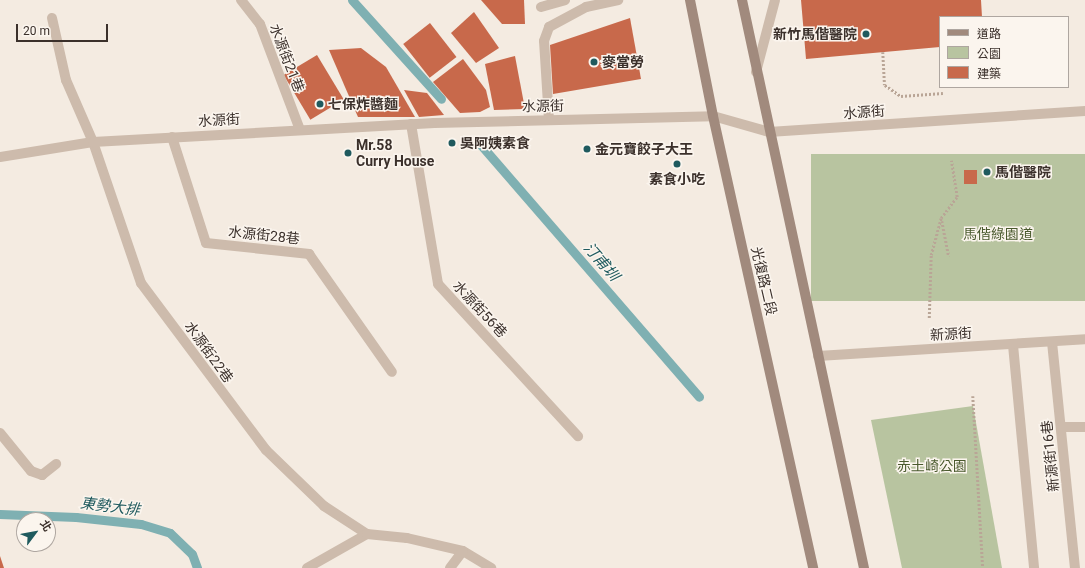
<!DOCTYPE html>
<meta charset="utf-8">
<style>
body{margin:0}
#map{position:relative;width:1085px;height:568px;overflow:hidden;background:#f4ebe1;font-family:Roboto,"Noto Sans TC",sans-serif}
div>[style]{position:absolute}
.green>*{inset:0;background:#b8c4a0;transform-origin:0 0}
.stream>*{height:9px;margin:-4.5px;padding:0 4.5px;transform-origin:4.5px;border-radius:4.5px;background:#7fb0b2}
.building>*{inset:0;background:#c8694b;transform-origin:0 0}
.path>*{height:2.5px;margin-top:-1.25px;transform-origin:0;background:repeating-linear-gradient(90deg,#b9a596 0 2px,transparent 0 4px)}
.service>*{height:10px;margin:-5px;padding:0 5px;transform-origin:5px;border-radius:5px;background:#cdbbac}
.minor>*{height:10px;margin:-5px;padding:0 5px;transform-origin:5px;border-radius:5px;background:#cdbbac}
.secondary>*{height:10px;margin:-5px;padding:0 5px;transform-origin:5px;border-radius:5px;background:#a18a7d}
.dots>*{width:11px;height:11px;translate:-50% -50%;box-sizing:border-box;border:2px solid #fbf5ee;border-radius:50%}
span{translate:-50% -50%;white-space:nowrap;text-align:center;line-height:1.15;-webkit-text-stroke:3px #fbf5ee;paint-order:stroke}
.poi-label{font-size:14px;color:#3b302b;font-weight:700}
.right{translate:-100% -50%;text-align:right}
.left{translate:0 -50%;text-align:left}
.street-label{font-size:14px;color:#3b302b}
.park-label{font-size:14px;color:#4a5a2e}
.water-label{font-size:15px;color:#1f5a5e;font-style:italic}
.legend{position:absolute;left:939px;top:16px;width:130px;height:72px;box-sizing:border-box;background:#fbf5ee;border:1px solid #aea6a0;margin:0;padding:5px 7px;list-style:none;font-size:12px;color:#3b302b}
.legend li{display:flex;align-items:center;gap:8px;height:20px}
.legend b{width:20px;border:1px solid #aea6a0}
.north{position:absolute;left:16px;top:512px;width:40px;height:40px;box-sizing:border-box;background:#fbf5ee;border:1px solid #aea6a0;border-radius:50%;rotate:58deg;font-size:11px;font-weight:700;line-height:16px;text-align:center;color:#3b302b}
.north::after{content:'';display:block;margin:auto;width:14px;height:18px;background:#1f5a5e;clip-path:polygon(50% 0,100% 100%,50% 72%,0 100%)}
.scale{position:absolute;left:16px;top:24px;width:92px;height:18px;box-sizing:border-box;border:2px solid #3b302b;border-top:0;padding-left:5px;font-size:12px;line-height:14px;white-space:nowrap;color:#3b302b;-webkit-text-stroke:3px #fbf5ee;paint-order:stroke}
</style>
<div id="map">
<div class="green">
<i style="left:1085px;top:154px;width:147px;height:274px;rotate:90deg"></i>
<i style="clip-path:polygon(973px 406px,1002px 568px,902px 568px,871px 420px)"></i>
</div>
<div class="stream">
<i style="left:352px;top:0;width:133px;rotate:48deg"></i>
<i style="left:481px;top:145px;width:333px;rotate:49.1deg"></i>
<i style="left:0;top:514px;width:76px;rotate:2.3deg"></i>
<i style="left:76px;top:517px;width:65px;rotate:6.1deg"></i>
<i style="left:141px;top:524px;width:30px;rotate:17deg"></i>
<i style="left:170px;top:533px;width:30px;rotate:44deg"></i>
<i style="left:192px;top:554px;width:15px;rotate:70deg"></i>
</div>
<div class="building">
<i style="clip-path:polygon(481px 0,524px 0,525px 24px,502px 24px)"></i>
<i style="clip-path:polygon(801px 0,981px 0,982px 17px,940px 17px,940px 47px,806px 59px)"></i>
<i style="clip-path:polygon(474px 12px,499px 48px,476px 63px,451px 33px)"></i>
<i style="clip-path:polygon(630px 18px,641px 79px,553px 94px,550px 45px)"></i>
<i style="left:430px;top:23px;width:43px;height:34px;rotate:52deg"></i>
<i style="clip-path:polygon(361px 48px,386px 67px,415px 117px,358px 117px,329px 50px)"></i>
<i style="left:317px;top:55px;width:52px;height:39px;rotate:59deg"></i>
<i style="clip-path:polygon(515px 56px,525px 109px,494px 110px,485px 64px)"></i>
<i style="clip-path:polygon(463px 59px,486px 90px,490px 107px,480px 112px,460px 113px,433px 82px)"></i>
<i style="clip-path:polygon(404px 90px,427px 93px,444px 115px,419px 117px)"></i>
<i style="left:964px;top:170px;width:13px;height:14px"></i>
<i style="clip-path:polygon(0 556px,4px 568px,0 568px)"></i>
</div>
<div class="path">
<i style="left:883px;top:52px;width:33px;rotate:87deg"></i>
<i style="left:885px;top:85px;width:19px;rotate:35deg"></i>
<i style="left:901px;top:96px;width:42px;rotate:-4.1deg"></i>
<i style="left:942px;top:221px;width:36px;rotate:79deg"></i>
<i style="left:929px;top:318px;width:63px;rotate:-88.2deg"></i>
<i style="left:931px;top:255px;width:38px;rotate:-75deg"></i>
<i style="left:941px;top:218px;width:26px;rotate:-53deg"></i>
<i style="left:957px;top:197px;width:37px;rotate:-99deg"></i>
<i style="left:973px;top:396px;width:172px;rotate:86.7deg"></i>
</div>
<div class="service">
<i style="left:241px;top:0;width:31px;rotate:52deg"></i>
<i style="left:260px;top:24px;width:113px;rotate:69.3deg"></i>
<i style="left:541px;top:7px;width:25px;rotate:-16deg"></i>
<i style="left:52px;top:18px;width:64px;rotate:77.3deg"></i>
<i style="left:66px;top:80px;width:68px;rotate:66.5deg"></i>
<i style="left:93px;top:142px;width:149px;rotate:71.2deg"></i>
<i style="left:141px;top:283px;width:209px;rotate:53.2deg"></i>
<i style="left:266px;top:450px;width:81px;rotate:44deg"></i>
<i style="left:324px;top:506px;width:51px;rotate:33.1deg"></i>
<i style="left:756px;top:72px;width:74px;rotate:-75.2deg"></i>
<i style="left:549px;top:120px;width:79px;rotate:-93.6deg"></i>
<i style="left:544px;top:41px;width:15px;rotate:-70deg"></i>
<i style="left:549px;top:27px;width:42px;rotate:-28.4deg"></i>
<i style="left:586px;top:7px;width:33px;rotate:-12deg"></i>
<i style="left:411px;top:124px;width:162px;rotate:80.4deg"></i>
<i style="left:438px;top:284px;width:207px;rotate:47.4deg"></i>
<i style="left:172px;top:137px;width:111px;rotate:72.2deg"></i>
<i style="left:206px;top:243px;width:104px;rotate:6.1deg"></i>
<i style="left:309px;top:254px;width:144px;rotate:54.9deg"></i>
<i style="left:1052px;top:342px;width:227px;rotate:84.2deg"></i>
<i style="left:1013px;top:345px;width:224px;rotate:84.6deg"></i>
<i style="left:1062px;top:427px;width:23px"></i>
<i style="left:0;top:433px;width:49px;rotate:50.8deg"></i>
<i style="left:31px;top:471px;width:12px;rotate:20deg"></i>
<i style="left:42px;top:475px;width:18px;rotate:-38deg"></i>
<i style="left:307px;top:568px;width:69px;rotate:-29.5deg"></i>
<i style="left:367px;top:534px;width:40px;rotate:5.7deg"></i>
<i style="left:407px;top:538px;width:57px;rotate:13.1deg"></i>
<i style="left:463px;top:551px;width:33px;rotate:31deg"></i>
<i style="left:450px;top:568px;width:21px;rotate:-53deg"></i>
</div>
<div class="minor">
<i style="left:0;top:157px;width:94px;rotate:-9.2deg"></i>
<i style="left:93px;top:142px;width:342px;rotate:-3.2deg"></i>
<i style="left:434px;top:123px;width:279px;rotate:-1.4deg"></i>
<i style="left:713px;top:116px;width:58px;rotate:15.9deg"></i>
<i style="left:769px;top:132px;width:317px;rotate:-3.8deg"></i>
<i style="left:818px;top:356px;width:268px;rotate:-3.6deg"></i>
</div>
<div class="secondary">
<i style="left:690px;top:0;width:118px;rotate:78.8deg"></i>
<i style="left:713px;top:116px;width:463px;rotate:77.5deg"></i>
<i style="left:742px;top:0;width:581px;rotate:77.88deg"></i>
</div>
<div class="dots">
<i style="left:866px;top:34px;background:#1f5a5e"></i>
<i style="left:594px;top:62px;background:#1f5a5e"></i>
<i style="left:320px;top:104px;background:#1f5a5e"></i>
<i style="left:452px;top:143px;background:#1f5a5e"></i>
<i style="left:587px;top:149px;background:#1f5a5e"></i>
<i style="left:348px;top:153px;background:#1f5a5e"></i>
<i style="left:677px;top:164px;background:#1f5a5e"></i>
<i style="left:987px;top:172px;background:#1f5a5e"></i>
</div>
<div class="poi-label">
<span class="right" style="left:857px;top:34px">新竹馬偕醫院</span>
<span class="left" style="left:602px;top:62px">麥當勞</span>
<span class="left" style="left:328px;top:104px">七保炸醬麵</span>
<span class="left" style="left:460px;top:143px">吳阿姨素食</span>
<span class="left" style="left:356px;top:153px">Mr.58<br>Curry House</span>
<span class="left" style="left:595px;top:149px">金元寶餃子大王</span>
<span class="left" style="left:995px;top:172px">馬偕醫院</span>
<span style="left:677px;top:179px">素食小吃</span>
</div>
<div class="street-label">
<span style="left:287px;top:58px;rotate:69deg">水源街21巷</span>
<span style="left:543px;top:106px;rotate:-1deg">水源街</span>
<span style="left:864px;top:112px;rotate:-4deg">水源街</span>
<span style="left:219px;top:120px;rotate:-3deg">水源街</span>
<span style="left:264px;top:235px;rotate:6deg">水源街28巷</span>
<span style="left:764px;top:281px;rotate:77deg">光復路二段</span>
<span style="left:480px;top:309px;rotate:47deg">水源街56巷</span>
<span style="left:951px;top:334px;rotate:-3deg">新源街</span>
<span style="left:209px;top:352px;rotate:54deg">水源街22巷</span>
<span style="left:1050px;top:456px;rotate:-96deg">新源街16巷</span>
</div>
<div class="park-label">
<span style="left:998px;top:234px">馬偕綠園道</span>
<span style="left:932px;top:466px">赤土崎公園</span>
</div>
<div class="water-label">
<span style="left:601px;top:262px;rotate:49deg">汀甫圳</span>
<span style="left:110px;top:507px;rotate:7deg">東勢大排</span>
</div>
<ul class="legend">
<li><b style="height:5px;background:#a18a7d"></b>道路</li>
<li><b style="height:11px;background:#b8c4a0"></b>公園</li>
<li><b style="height:11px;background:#c8694b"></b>建築</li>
</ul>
<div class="north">北</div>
<div class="scale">20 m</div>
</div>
